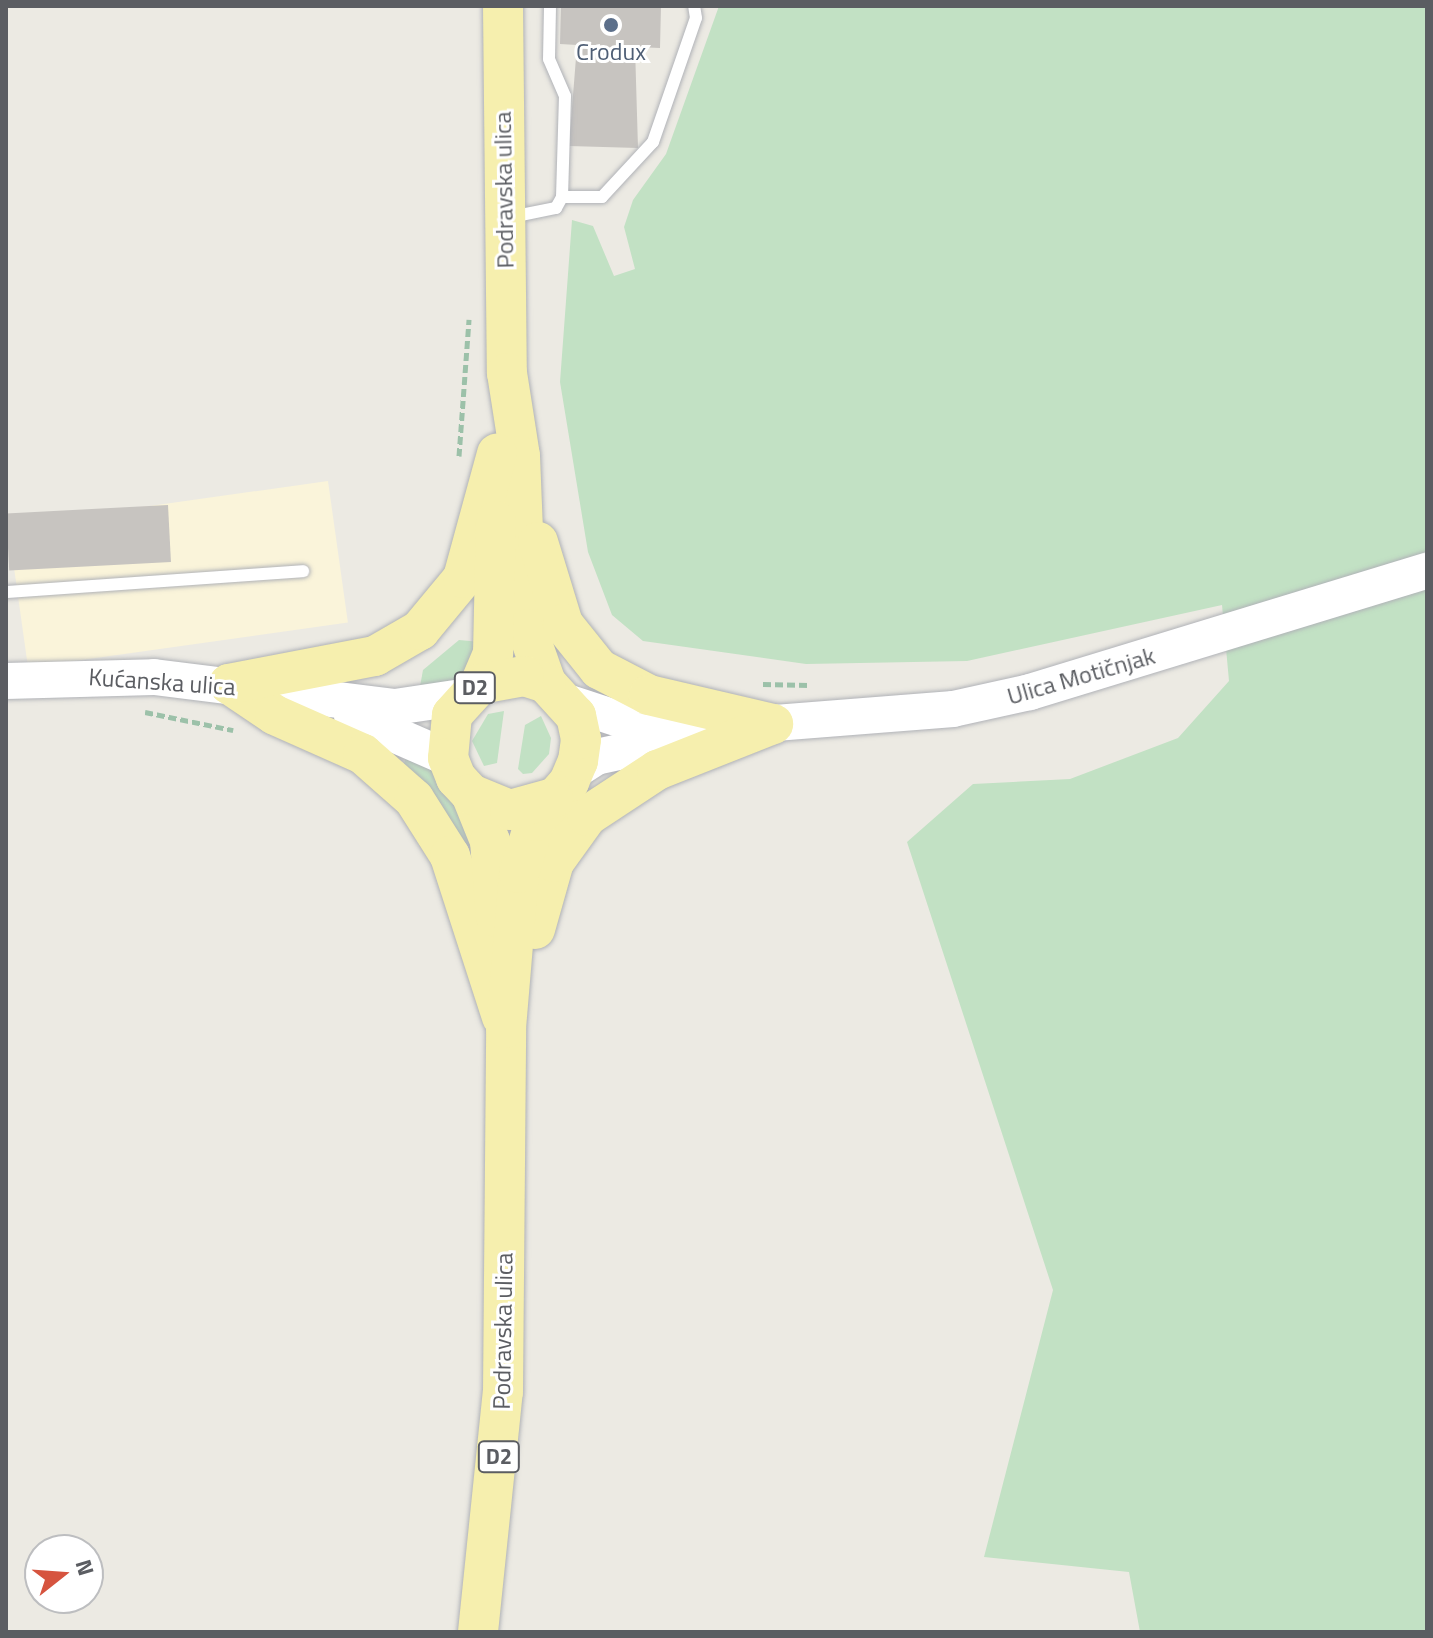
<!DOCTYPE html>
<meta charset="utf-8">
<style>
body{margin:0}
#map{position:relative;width:1433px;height:1638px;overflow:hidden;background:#eceae3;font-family:"Titillium Web",sans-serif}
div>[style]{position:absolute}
.commercial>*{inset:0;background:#faf4da;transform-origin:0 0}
.green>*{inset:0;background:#c2e1c4}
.building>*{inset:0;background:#c7c4c0;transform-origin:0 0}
.path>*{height:5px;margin-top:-2.5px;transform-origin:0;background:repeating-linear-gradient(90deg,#9cc1a9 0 8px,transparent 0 12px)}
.roads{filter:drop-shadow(0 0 2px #b0b2b7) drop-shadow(0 0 2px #b0b2b7)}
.service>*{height:12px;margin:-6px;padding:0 6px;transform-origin:6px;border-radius:6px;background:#fff}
.secondary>*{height:36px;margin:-18px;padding:0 18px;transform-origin:18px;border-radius:18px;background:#fff}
.primary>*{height:40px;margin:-20px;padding:0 20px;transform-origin:20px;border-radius:20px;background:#f6efae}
.dots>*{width:22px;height:22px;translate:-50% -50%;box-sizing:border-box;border:4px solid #fff;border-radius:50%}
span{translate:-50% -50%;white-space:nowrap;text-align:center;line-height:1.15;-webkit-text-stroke:6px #fff;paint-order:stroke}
.shield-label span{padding:2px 6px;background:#fff;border:2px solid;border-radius:6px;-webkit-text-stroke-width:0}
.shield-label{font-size:22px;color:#5b5d62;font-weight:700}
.service-label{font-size:24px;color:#4e5e75}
.street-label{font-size:24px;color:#5b5d62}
.frame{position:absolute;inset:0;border:8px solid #5b5d62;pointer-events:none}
.north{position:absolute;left:24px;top:1534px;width:80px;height:80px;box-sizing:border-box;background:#fff;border:2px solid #bdbec0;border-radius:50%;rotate:73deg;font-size:22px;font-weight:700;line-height:32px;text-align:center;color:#5b5d62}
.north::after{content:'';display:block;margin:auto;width:28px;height:36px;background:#d6543f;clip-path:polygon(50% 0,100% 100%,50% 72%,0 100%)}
</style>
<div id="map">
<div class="commercial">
<i style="left:328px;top:481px;width:143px;height:323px;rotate:82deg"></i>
</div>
<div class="green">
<i style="clip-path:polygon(719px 6px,1427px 6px,1427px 1632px,1140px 1632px,1129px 1572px,984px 1557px,1053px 1290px,907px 842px,973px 784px,1070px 779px,1178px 738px,1229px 681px,1222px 605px,967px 661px,806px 664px,643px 641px,612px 615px,588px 552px,560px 382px,572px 220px,593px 226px,614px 276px,635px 269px,624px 227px,633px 200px,666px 154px)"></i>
<i style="clip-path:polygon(459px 640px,481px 642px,464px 682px,419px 692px,423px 670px)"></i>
<i style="clip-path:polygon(504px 711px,497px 763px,484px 766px,472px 741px,488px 714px)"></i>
<i style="clip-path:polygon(541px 716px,551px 738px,549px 754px,532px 773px,523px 774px,518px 769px,525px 725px)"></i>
<i style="clip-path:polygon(408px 752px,439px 769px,480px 843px,459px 848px,401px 772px)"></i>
</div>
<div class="building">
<i style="clip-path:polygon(561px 6px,661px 6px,660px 48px,635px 47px,638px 148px,569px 146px,577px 45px,560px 44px)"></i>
<i style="left:168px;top:505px;width:57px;height:162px;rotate:87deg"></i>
</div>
<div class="path">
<i style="left:459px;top:456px;width:137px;rotate:-85.8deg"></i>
<i style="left:763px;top:684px;width:46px;rotate:1.2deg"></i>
<i style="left:145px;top:712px;width:90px;rotate:11.6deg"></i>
</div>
<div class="roads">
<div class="service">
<i style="left:562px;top:197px;width:40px"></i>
<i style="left:602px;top:197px;width:75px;rotate:-47.2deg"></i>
<i style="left:653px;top:142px;width:131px;rotate:-70.9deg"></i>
<i style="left:696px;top:18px;width:12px;rotate:-99deg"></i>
<i style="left:511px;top:217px;width:46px;rotate:-11.3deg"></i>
<i style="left:556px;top:208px;width:13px;rotate:-61deg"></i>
<i style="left:562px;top:197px;width:101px;rotate:-88.3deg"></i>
<i style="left:565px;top:96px;width:40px;rotate:-113.4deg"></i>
<i style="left:549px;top:59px;width:53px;rotate:-88.9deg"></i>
<i style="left:6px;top:592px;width:298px;rotate:-4deg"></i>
</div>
<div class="secondary">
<i style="left:6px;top:681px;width:148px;rotate:-1.5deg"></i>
<i style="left:154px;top:677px;width:243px;rotate:7.1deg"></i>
<i style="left:395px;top:707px;width:69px;rotate:-8.4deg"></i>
<i style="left:567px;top:702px;width:64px;rotate:18.2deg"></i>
<i style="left:628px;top:722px;width:96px;rotate:3deg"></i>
<i style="left:724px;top:727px;width:230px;rotate:-4.5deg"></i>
<i style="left:953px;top:709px;width:79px;rotate:-12.4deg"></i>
<i style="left:1030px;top:692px;width:415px;rotate:-17deg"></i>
<i style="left:352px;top:716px;width:105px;rotate:23.6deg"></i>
<i style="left:573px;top:772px;width:27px;rotate:-33deg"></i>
<i style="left:596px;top:757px;width:90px;rotate:-12.2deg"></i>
</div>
<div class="primary">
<i style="left:503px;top:6px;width:367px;rotate:89.4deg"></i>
<i style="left:507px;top:373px;width:84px;rotate:81.1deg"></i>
<i style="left:520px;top:456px;width:173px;rotate:87.7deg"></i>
<i style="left:527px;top:629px;width:57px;rotate:70.6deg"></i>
<i style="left:538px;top:542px;width:86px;rotate:73deg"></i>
<i style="left:563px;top:624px;width:58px;rotate:51.3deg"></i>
<i style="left:599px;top:669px;width:56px;rotate:27.5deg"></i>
<i style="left:649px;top:695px;width:127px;rotate:13.2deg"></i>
<i style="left:229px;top:684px;width:55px;rotate:34deg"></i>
<i style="left:275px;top:715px;width:96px;rotate:23.9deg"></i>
<i style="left:363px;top:754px;width:68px;rotate:41.4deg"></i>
<i style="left:414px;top:799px;width:67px;rotate:57.7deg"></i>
<i style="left:450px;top:856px;width:169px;rotate:72.1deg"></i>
<i style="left:229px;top:684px;width:149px;rotate:-10.9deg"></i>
<i style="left:375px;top:656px;width:52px;rotate:-30deg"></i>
<i style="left:420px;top:630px;width:67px;rotate:-50.4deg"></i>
<i style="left:463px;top:578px;width:129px;rotate:-74.7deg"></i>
<i style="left:480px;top:684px;width:34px;rotate:-67deg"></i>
<i style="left:493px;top:653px;width:132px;rotate:-88.7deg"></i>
<i style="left:471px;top:794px;width:51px;rotate:68deg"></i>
<i style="left:490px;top:841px;width:76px;rotate:85.5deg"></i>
<i style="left:535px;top:929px;width:70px;rotate:-74.2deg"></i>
<i style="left:554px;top:862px;width:57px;rotate:-54.3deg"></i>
<i style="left:587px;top:816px;width:84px;rotate:-33.3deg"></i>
<i style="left:657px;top:770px;width:125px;rotate:-21.6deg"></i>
<i style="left:478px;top:1632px;width:241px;rotate:-84.1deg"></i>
<i style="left:503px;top:1392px;width:364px;rotate:-89.5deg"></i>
<i style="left:506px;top:1028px;width:156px;rotate:-85.2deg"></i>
<i style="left:519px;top:873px;width:54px;rotate:-72.9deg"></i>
<i style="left:535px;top:821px;width:52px;rotate:-48.9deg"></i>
<i style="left:569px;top:782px;width:23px;rotate:-67deg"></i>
<i style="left:578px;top:761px;width:22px;rotate:-82deg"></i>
<i style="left:581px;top:739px;width:24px;rotate:-102deg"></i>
<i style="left:576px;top:716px;width:45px;rotate:-132.3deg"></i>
<i style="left:546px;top:683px;width:23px;rotate:-162deg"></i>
<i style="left:524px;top:676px;width:45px;rotate:169.7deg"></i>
<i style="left:480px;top:684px;width:42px;rotate:132.1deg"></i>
<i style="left:452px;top:715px;width:43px;rotate:95.3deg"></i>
<i style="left:448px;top:758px;width:22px;rotate:68deg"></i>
<i style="left:456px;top:778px;width:22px;rotate:47deg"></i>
<i style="left:471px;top:794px;width:42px;rotate:22.3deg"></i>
<i style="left:510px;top:810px;width:45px;rotate:-15.6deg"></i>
</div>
</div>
<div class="dots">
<i style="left:611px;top:25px;background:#5c6f8a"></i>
</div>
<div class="shield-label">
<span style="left:475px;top:688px">D2</span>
<span style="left:499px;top:1457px">D2</span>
</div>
<div class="service-label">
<span style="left:611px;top:52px">Crodux</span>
</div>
<div class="street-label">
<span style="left:504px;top:190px;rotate:-91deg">Podravska ulica</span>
<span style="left:1081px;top:676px;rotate:-16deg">Ulica Motičnjak</span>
<span style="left:162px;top:682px;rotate:4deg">Kućanska ulica</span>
<span style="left:503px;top:1331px;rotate:-89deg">Podravska ulica</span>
</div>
<div class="frame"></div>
<div class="north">N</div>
</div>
